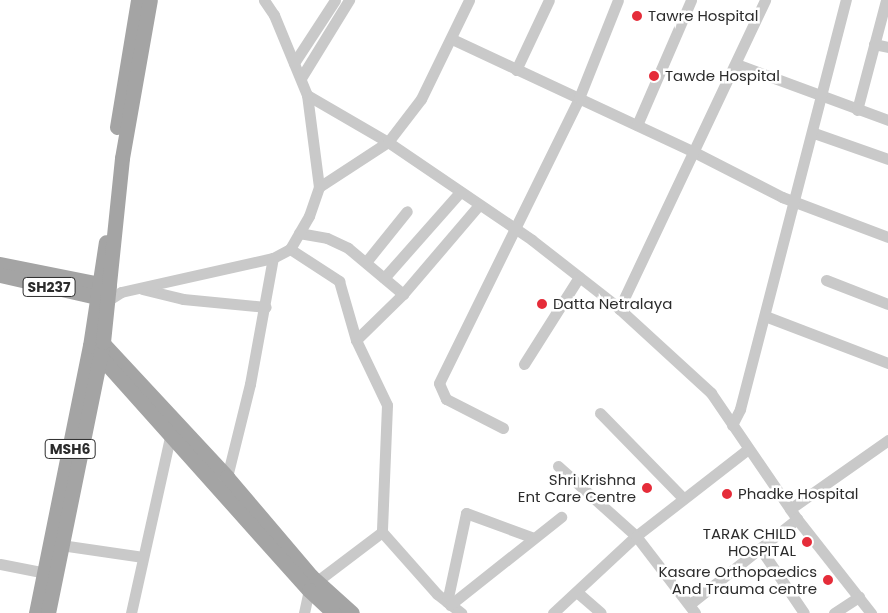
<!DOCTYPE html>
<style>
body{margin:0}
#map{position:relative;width:888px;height:613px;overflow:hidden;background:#fff;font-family:Poppins,sans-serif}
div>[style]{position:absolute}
.minor>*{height:11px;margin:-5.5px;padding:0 5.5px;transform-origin:5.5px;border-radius:5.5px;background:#c9c9c9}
.major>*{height:15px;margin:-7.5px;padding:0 7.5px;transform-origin:7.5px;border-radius:7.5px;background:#a4a4a4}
.dots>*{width:14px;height:14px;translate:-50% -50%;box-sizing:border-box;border:2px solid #fff;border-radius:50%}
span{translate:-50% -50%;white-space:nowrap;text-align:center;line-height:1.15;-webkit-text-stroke:5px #fff;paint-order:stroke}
.shield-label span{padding:1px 4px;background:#fff;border:1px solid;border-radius:4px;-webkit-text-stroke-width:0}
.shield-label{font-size:14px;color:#2c2c2c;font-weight:700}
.poi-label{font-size:15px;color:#2c2c2c}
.left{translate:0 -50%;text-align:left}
.right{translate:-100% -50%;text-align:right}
</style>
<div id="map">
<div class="minor">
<i style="left:452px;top:39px;width:269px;rotate:25deg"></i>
<i style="left:696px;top:153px;width:97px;rotate:27.1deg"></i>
<i style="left:782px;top:197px;width:113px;rotate:20.7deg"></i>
<i style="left:874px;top:44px;width:14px;rotate:12deg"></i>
<i style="left:294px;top:63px;width:75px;rotate:-56.9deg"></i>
<i style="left:736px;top:64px;width:162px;rotate:20.2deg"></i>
<i style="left:516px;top:70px;width:77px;rotate:-64.8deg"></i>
<i style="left:301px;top:78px;width:92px;rotate:-58.4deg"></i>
<i style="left:307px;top:95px;width:94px;rotate:30.1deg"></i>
<i style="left:388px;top:142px;width:174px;rotate:34.2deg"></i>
<i style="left:532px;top:240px;width:104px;rotate:38deg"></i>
<i style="left:614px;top:304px;width:132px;rotate:42.5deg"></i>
<i style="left:711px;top:393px;width:153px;rotate:55.7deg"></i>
<i style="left:797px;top:519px;width:120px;rotate:51.8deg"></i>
<i style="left:857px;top:110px;width:114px;rotate:-75.2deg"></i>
<i style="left:637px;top:125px;width:136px;rotate:-66.6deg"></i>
<i style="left:814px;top:133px;width:78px;rotate:19.4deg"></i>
<i style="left:319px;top:187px;width:82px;rotate:-33.1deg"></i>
<i style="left:388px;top:142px;width:54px;rotate:-52.5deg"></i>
<i style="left:421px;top:99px;width:110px;rotate:-64.1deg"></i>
<i style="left:299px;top:233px;width:28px;rotate:10deg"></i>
<i style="left:327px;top:238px;width:23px;rotate:25deg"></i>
<i style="left:348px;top:248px;width:72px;rotate:39.9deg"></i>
<i style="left:290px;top:249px;width:59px;rotate:33.1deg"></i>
<i style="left:339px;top:281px;width:61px;rotate:73.9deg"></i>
<i style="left:356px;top:340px;width:72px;rotate:64.5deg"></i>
<i style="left:387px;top:405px;width:127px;rotate:92.3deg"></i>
<i style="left:382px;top:532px;width:83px;rotate:48.4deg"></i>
<i style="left:437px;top:594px;width:31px;rotate:38deg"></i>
<i style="left:366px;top:262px;width:65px;rotate:-51.2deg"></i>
<i style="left:384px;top:278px;width:115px;rotate:-48.5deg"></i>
<i style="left:826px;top:280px;width:66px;rotate:21.2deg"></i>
<i style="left:142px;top:289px;width:42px;rotate:13.7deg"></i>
<i style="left:183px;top:299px;width:83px;rotate:5.5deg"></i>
<i style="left:110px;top:299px;width:13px;rotate:-32deg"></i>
<i style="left:121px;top:292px;width:156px;rotate:-12.6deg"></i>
<i style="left:273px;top:258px;width:19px;rotate:-28deg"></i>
<i style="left:290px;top:249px;width:38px;rotate:-60deg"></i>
<i style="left:309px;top:216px;width:31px;rotate:-71deg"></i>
<i style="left:319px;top:187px;width:93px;rotate:-97.4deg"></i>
<i style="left:307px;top:95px;width:87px;rotate:-112.4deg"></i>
<i style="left:274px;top:15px;width:18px;rotate:-124deg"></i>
<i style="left:619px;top:309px;width:342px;rotate:-64.7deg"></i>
<i style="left:765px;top:316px;width:132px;rotate:20.9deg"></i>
<i style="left:356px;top:340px;width:66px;rotate:-44.4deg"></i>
<i style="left:403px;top:294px;width:117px;rotate:-49.5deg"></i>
<i style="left:524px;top:364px;width:103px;rotate:-57.7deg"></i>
<i style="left:600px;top:413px;width:119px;rotate:45.7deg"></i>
<i style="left:732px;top:425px;width:18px;rotate:-63deg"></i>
<i style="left:740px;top:409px;width:423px;rotate:-75.5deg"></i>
<i style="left:503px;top:428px;width:64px;rotate:-153deg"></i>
<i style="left:446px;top:399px;width:17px;rotate:-114deg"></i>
<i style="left:439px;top:383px;width:318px;rotate:-63.8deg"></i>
<i style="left:579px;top:98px;width:105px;rotate:-68.3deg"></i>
<i style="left:558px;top:466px;width:105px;rotate:41.9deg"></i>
<i style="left:636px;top:536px;width:142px;rotate:-37.8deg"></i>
<i style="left:226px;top:481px;width:100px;rotate:-76.1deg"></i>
<i style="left:250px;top:384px;width:128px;rotate:-79.7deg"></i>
<i style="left:790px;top:509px;width:120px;rotate:-35.1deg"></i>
<i style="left:54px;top:544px;width:90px;rotate:8.3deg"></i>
<i style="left:760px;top:548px;width:78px;rotate:55.9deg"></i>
<i style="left:0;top:564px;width:52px;rotate:11.1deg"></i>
<i style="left:578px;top:593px;width:30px;rotate:41deg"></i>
<i style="left:447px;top:602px;width:91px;rotate:-77.9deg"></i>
<i style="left:466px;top:513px;width:72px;rotate:20.2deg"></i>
<i style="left:690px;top:604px;width:137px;rotate:-38.5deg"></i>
<i style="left:450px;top:605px;width:142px;rotate:-38.4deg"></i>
<i style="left:131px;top:613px;width:184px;rotate:-77.5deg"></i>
<i style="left:304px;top:613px;width:24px;rotate:-78deg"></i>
<i style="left:309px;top:590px;width:11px;rotate:-49deg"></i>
<i style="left:316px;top:582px;width:83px;rotate:-37.1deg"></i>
<i style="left:553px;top:613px;width:113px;rotate:-42.9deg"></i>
<i style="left:636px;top:536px;width:97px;rotate:52.5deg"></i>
<i style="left:834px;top:613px;width:30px;rotate:-33deg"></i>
</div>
<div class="major">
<i style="left:117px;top:127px;width:129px;rotate:-80.6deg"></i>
<i style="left:0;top:264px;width:111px;rotate:11.4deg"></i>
<i style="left:0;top:275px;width:109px;rotate:12.8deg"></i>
<i style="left:98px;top:338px;width:190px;rotate:47.1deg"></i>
<i style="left:227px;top:477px;width:130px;rotate:49.7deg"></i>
<i style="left:311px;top:576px;width:55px;rotate:42.1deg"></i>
<i style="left:96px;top:352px;width:319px;rotate:48.2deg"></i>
<i style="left:309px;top:590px;width:34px;rotate:43deg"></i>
<i style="left:36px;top:613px;width:272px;rotate:-78.6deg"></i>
<i style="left:90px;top:346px;width:105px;rotate:-81.3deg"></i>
<i style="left:48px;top:613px;width:277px;rotate:-78.5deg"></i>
<i style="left:103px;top:342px;width:185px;rotate:-84.1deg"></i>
<i style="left:122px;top:158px;width:160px;rotate:-80deg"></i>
</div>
<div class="dots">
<i style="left:637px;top:16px;background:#e52c39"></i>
<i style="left:654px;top:76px;background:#e52c39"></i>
<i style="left:542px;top:304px;background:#e52c39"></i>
<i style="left:647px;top:488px;background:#e52c39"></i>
<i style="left:727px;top:494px;background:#e52c39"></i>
<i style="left:807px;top:542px;background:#e52c39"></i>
<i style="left:828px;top:580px;background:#e52c39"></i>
</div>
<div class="shield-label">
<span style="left:49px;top:287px">SH237</span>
<span style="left:70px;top:449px">MSH6</span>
</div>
<div class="poi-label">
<span class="left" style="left:648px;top:16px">Tawre Hospital</span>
<span class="left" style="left:665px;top:76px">Tawde Hospital</span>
<span class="left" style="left:553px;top:304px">Datta Netralaya</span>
<span class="right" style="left:636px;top:488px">Shri Krishna<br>Ent Care Centre</span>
<span class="left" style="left:738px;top:494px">Phadke Hospital</span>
<span class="right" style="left:796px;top:542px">TARAK CHILD<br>HOSPITAL</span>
<span class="right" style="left:817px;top:580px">Kasare Orthopaedics<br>And Trauma centre</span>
</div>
</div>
